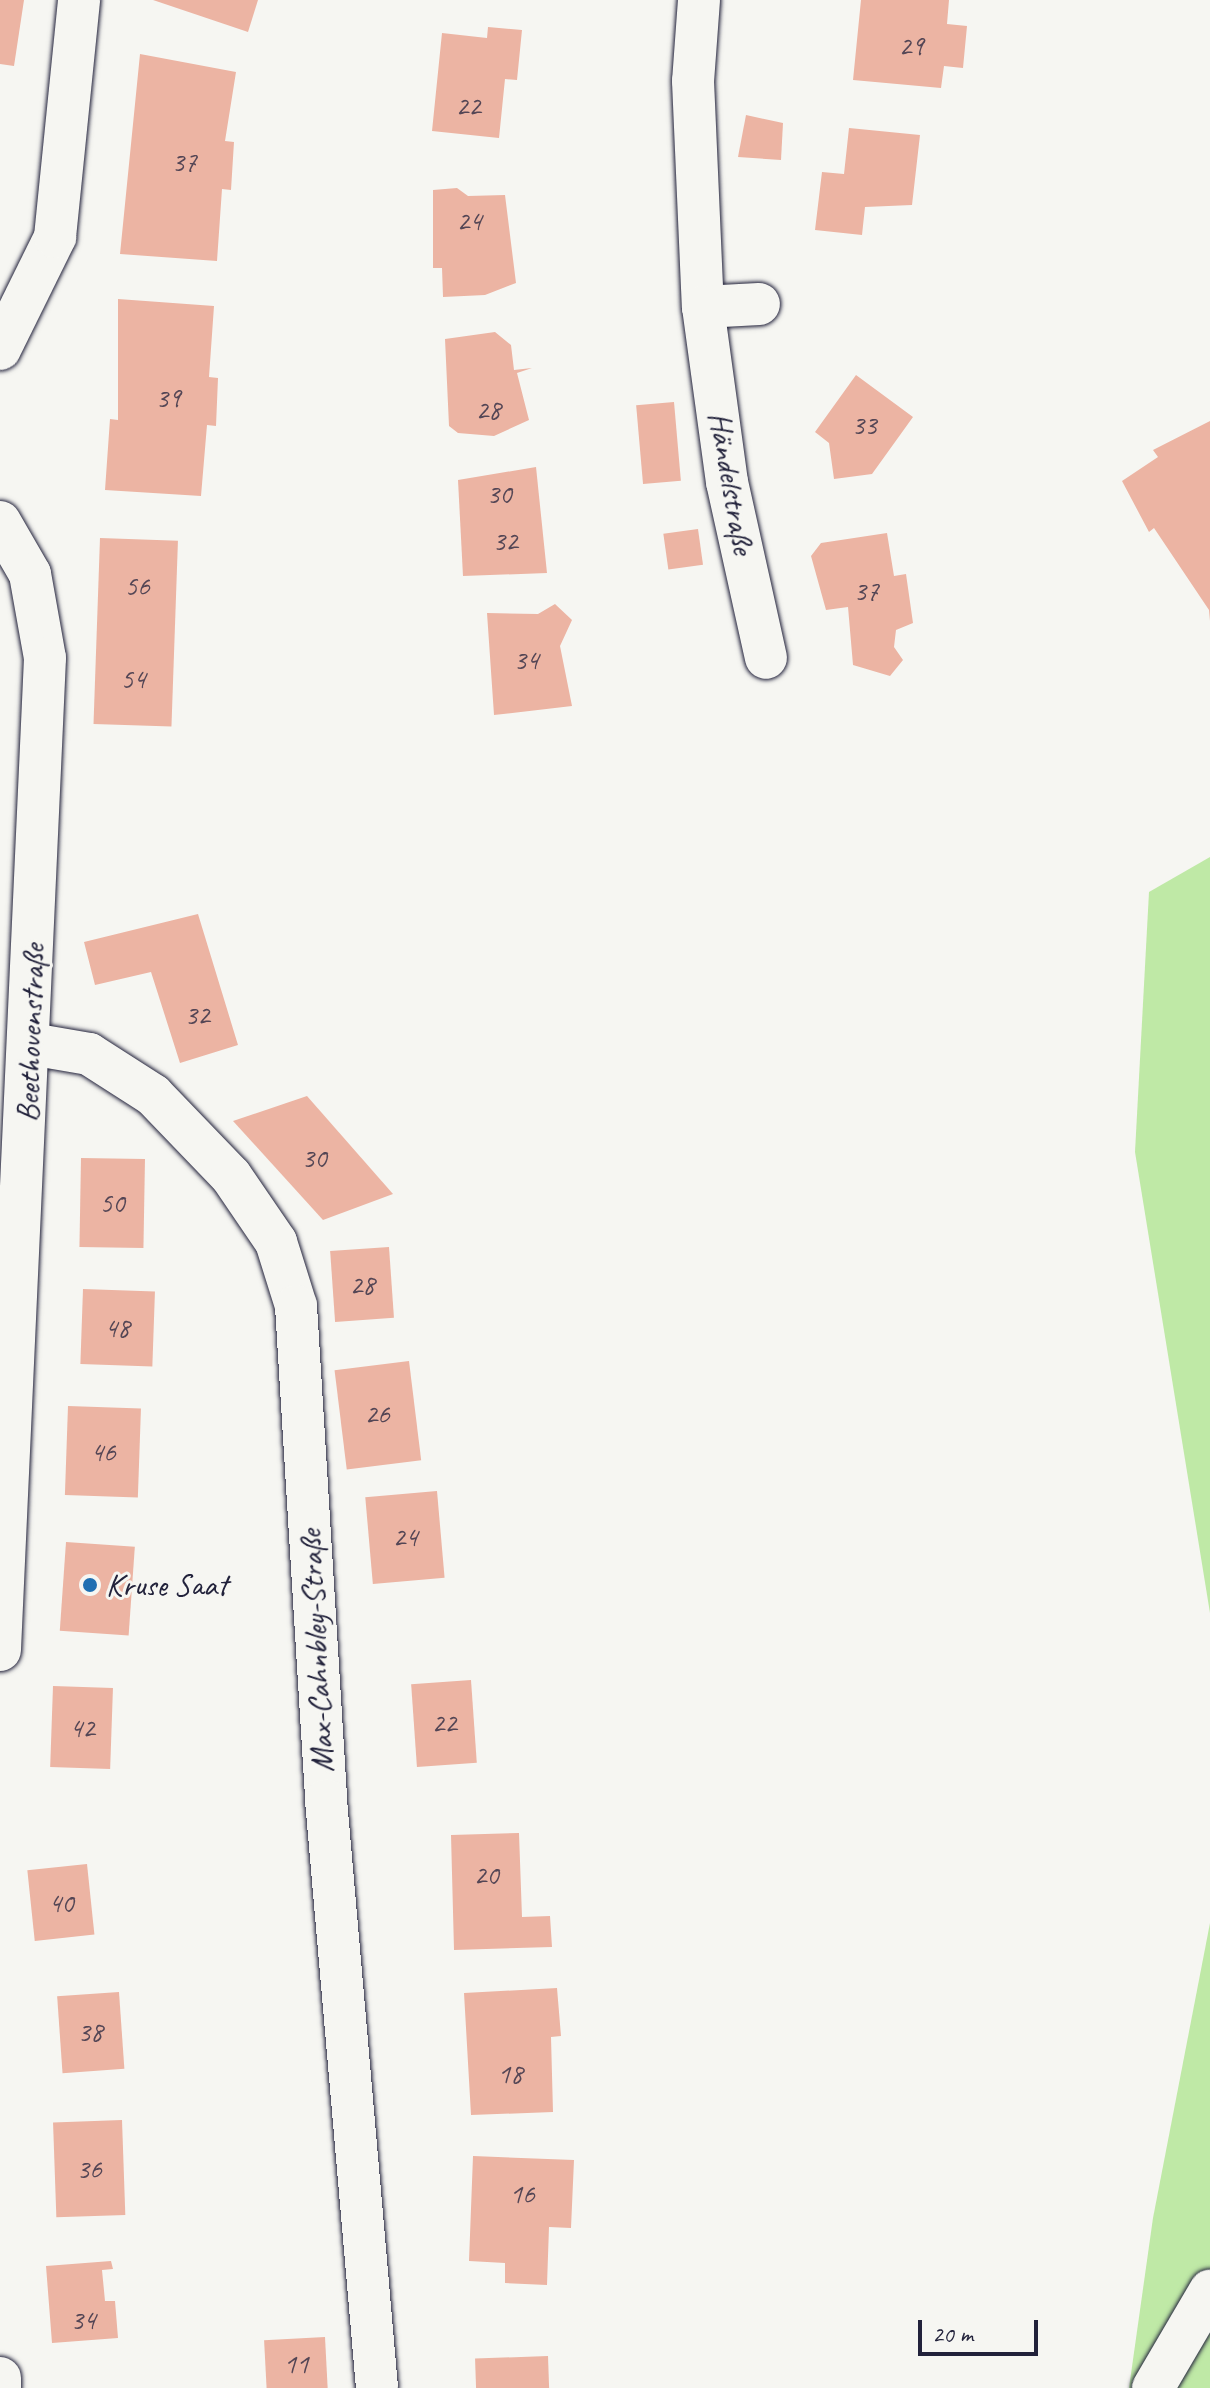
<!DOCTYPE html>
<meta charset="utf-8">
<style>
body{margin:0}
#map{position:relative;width:1210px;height:2388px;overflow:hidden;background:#f6f6f2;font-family:Caveat,sans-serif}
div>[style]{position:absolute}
.green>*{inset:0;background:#bfe9a6}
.building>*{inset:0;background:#ecb4a3;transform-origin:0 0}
.roads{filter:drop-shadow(0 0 2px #22223b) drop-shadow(0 0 2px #22223b)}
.minor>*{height:42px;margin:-21px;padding:0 21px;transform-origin:21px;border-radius:21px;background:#f6f6f2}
.dots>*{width:22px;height:22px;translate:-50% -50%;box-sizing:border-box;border:4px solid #f6f6f2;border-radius:50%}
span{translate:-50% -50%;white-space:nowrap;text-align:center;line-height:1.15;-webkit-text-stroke:6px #f6f6f2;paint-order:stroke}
.number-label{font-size:28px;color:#544655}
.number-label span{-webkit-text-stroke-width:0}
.street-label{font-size:32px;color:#22223b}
.poi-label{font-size:32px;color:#22223b}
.left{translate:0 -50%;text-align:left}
.scale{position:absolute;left:918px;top:2320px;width:120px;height:36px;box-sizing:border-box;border:4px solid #22223b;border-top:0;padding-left:10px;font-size:24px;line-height:28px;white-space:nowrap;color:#22223b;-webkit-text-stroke:6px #f6f6f2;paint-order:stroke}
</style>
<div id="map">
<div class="green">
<i style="clip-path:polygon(1210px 857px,1210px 1613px,1135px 1152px,1149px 892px)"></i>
<i style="clip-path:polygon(1210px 1923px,1210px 2388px,1129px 2388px,1153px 2218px)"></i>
</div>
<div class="building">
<i style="clip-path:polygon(0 0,24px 0,14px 66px,0 64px)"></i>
<i style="clip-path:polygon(153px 0,258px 0,248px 32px)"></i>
<i style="clip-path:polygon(861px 0,949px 0,947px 24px,967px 26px,963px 68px,944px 66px,941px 88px,853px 80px)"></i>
<i style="clip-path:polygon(488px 27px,522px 30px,517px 80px,505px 79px,499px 138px,432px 131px,442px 33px,487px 38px)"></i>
<i style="clip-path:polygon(140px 54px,236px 72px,225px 141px,234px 142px,231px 190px,222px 189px,217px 261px,120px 254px)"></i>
<i style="clip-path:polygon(746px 115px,783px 123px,781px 160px,738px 157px)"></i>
<i style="clip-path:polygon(849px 128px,920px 135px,912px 205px,865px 207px,862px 235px,815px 230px,822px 172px,844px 174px)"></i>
<i style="clip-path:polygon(457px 188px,468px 196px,505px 195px,516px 283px,485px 295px,443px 297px,442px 268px,433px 268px,433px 190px)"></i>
<i style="clip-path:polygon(118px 299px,214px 306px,209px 377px,218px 378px,216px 426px,207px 425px,201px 496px,105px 490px,110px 419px,118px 420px)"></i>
<i style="clip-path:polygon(495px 332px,511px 345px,514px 370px,532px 368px,517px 373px,529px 420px,494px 436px,458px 433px,449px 426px,445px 339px)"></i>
<i style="clip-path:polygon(856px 375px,913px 417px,872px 474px,834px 479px,829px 443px,815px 432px)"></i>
<i style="left:674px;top:402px;width:79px;height:38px;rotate:85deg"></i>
<i style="clip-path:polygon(1210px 421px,1210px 621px,1209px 610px,1154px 528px,1149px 532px,1122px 481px,1158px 457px,1153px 450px)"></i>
<i style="clip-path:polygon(536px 467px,547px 573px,463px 576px,458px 480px)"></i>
<i style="left:698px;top:529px;width:36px;height:35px;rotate:82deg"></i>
<i style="clip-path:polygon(887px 533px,894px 576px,906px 574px,913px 623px,896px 630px,894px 647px,903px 660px,890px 676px,853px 665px,848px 607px,826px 610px,811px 556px,821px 543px)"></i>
<i style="left:100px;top:538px;width:78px;height:186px;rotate:2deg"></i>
<i style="clip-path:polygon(555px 604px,572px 620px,560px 646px,572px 706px,494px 715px,487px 613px,538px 614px)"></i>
<i style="clip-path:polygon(198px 914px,238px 1045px,180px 1063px,151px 972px,95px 985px,84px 942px)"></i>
<i style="clip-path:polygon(307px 1096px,393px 1194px,323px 1220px,233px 1121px)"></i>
<i style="left:81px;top:1158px;width:64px;height:89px;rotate:1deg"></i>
<i style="left:389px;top:1247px;width:71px;height:59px;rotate:86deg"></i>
<i style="left:83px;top:1289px;width:72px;height:75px;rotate:2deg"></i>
<i style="left:409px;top:1361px;width:100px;height:75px;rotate:83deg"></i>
<i style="left:68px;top:1406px;width:73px;height:89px;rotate:2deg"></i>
<i style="left:437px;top:1491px;width:87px;height:72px;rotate:85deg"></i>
<i style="left:66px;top:1542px;width:69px;height:89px;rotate:4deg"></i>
<i style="left:471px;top:1680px;width:83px;height:60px;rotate:86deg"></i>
<i style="left:53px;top:1686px;width:60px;height:81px;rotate:2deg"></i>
<i style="clip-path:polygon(519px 1833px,522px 1917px,550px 1916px,552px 1947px,454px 1950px,451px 1835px)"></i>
<i style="left:87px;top:1864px;width:71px;height:60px;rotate:84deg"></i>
<i style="clip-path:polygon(557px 1988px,561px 2036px,551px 2037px,553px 2112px,471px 2115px,464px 1993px)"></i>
<i style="left:119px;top:1992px;width:77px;height:62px;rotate:86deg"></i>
<i style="left:122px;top:2120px;width:95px;height:69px;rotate:88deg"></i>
<i style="clip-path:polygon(473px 2156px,574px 2160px,571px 2228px,549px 2227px,547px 2285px,505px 2283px,505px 2263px,469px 2261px)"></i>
<i style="clip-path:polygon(111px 2261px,113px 2269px,102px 2270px,105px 2301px,115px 2301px,118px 2338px,52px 2343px,46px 2266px)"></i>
<i style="left:325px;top:2337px;width:51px;height:61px;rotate:87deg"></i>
<i style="left:548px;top:2356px;width:32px;height:73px;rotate:88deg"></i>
</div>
<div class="roads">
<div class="minor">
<i style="left:699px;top:0;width:81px;rotate:94.2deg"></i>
<i style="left:693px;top:81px;width:226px;rotate:87.5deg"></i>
<i style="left:703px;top:307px;width:56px;rotate:-3.1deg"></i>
<i style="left:703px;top:307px;width:177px;rotate:82.2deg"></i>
<i style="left:727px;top:482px;width:180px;rotate:77.5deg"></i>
<i style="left:0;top:349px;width:125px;rotate:-63.8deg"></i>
<i style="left:55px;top:237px;width:238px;rotate:-84.2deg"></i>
<i style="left:0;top:522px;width:60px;rotate:60deg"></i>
<i style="left:30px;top:574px;width:85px;rotate:79.9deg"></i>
<i style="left:45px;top:658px;width:993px;rotate:92.6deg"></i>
<i style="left:31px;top:1044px;width:59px;rotate:9.8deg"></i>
<i style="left:89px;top:1054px;width:76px;rotate:32.6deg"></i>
<i style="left:153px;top:1095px;width:112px;rotate:46.1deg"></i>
<i style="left:231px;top:1176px;width:80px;rotate:55.7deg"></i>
<i style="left:276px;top:1242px;width:67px;rotate:72.6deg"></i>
<i style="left:296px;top:1306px;width:495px;rotate:86.5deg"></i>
<i style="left:326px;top:1800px;width:590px;rotate:85.04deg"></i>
<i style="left:0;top:2378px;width:10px;rotate:90deg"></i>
<i style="left:1153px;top:2388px;width:113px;rotate:-59.6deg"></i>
</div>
</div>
<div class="dots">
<i style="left:90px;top:1585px;background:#1f6fb2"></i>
</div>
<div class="number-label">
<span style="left:911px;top:46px">29</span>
<span style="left:468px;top:106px">22</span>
<span style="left:184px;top:162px">37</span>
<span style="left:469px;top:221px">24</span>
<span style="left:168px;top:398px">39</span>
<span style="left:488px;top:410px">28</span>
<span style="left:864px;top:425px">33</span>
<span style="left:499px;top:494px">30</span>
<span style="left:505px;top:541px">32</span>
<span style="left:137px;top:586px">56</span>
<span style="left:866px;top:591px">37</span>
<span style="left:526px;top:660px">34</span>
<span style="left:133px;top:679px">54</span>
<span style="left:197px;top:1015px">32</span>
<span style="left:314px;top:1158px">30</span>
<span style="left:112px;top:1203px">50</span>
<span style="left:362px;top:1285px">28</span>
<span style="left:117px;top:1328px">48</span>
<span style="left:377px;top:1414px">26</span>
<span style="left:103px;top:1452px">46</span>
<span style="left:405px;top:1537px">24</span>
<span style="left:444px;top:1723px">22</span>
<span style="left:82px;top:1728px">42</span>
<span style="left:486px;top:1875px">20</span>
<span style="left:61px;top:1903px">40</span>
<span style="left:90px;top:2032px">38</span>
<span style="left:510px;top:2074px">18</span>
<span style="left:89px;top:2169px">36</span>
<span style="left:522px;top:2194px">16</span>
<span style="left:83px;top:2320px">34</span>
<span style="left:296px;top:2364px">11</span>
</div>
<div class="street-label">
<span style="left:731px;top:483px;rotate:80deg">Händelstraße</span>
<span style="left:31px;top:1033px;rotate:-88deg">Beethovenstraße</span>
<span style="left:317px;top:1651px;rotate:-93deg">Max-Cahnbley-Straße</span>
</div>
<div class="poi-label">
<span class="left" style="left:106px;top:1585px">Kruse Saat</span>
</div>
<div class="scale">20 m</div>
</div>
